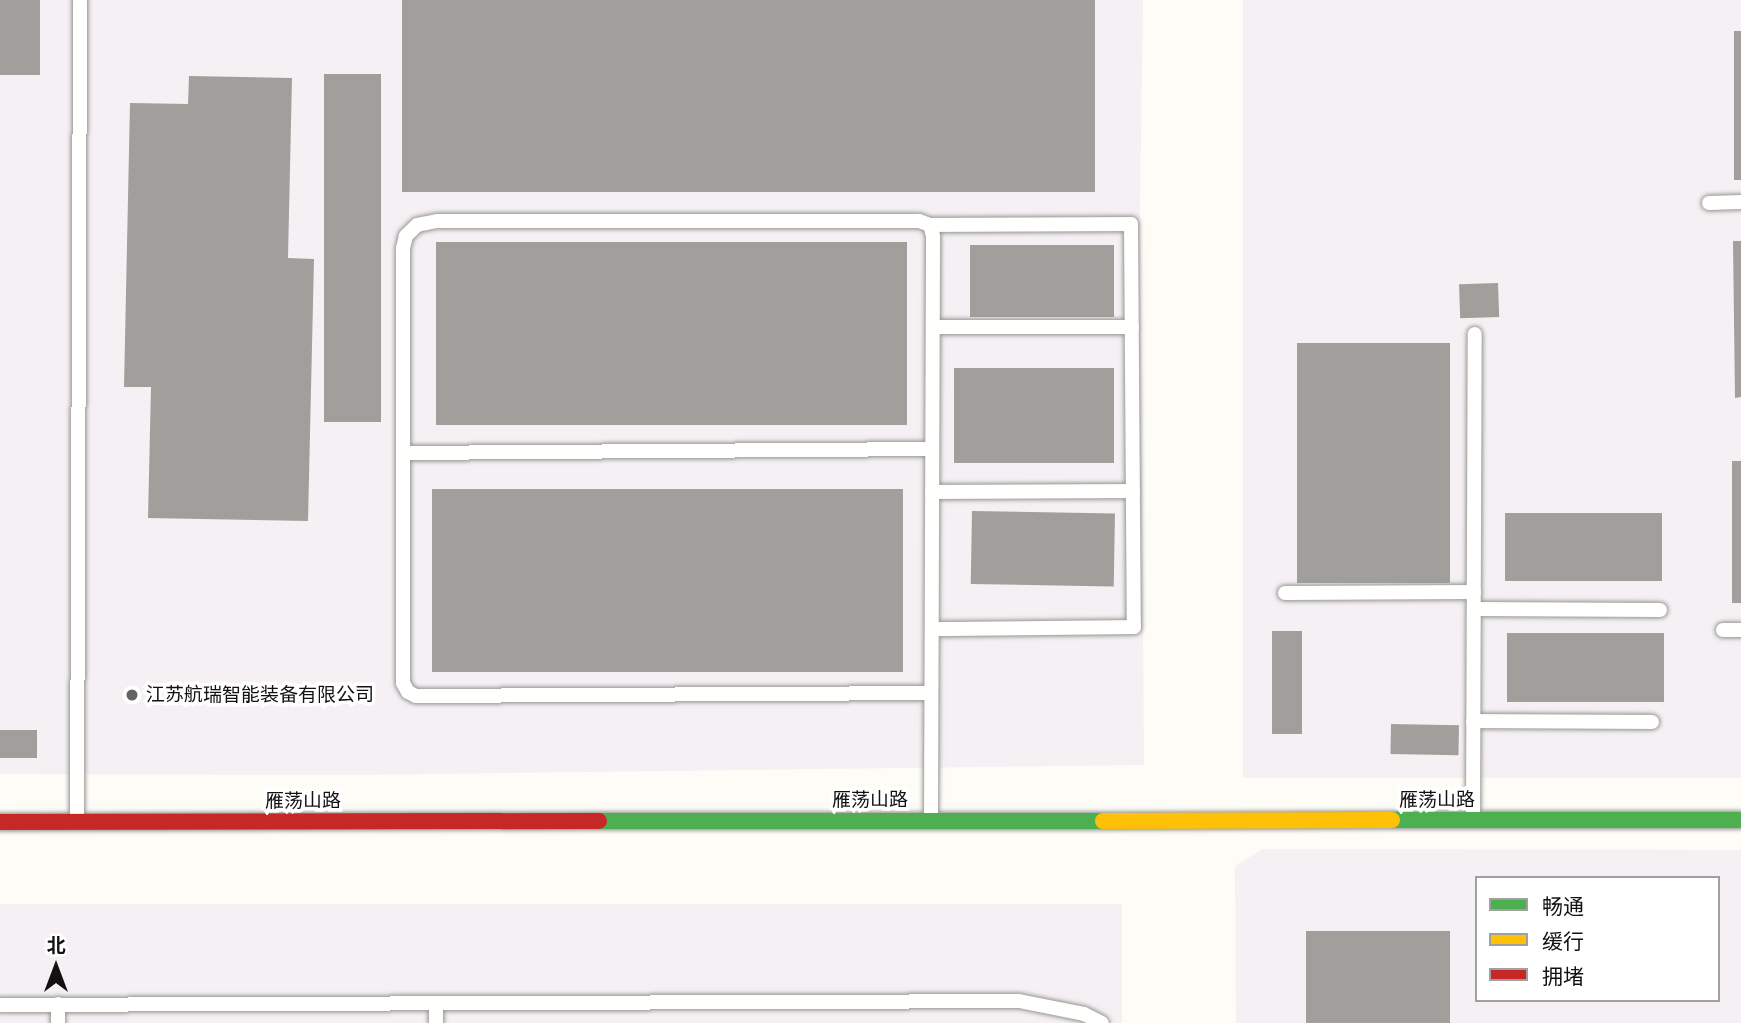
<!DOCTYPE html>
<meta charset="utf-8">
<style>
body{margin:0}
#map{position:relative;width:1741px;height:1023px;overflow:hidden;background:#fdfcf7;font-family:"Crimson Pro","Noto Sans SC",serif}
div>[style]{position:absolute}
.industrial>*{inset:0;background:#f5f0f3;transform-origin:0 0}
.building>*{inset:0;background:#a19f9c;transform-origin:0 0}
.roads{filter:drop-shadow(0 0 2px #979795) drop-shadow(0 0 2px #979795)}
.lane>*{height:14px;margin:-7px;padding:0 7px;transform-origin:7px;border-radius:7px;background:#fffffe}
.fast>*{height:16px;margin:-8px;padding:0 8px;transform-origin:8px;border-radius:8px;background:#4caf50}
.slow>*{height:16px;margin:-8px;padding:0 8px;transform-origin:8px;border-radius:8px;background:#ffc107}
.jam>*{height:16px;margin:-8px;padding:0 8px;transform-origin:8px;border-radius:8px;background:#c62828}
.dots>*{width:19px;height:19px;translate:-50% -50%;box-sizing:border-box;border:4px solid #fff;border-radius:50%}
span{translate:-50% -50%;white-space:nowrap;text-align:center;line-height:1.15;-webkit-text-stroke:7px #fff;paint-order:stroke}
.poi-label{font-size:19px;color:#111}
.left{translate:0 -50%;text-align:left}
.street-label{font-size:19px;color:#111}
.legend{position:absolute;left:1475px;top:876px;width:245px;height:126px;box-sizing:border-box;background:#fff;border:2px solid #a0a0a0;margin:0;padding:9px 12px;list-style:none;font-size:21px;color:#111}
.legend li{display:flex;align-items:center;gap:14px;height:35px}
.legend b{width:35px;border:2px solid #a0a0a0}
.north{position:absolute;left:21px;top:932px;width:70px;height:70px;-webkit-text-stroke:5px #fff;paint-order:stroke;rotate:0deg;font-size:19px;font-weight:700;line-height:28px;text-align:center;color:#111}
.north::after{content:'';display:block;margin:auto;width:24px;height:32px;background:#111;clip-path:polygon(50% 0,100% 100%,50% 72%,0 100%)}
</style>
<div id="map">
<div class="industrial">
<i style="clip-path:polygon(0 0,1143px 0,1140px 208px,1144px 765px,350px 775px,0 774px)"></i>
<i style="left:1243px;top:0;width:498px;height:778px"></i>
<i style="clip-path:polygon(evenodd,1263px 849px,1741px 850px,1741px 1023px,1236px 1023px,1235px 866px,1263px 849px,1477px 878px,1718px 878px,1718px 1000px,1477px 1000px,1477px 878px)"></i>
<i style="left:0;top:904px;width:1122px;height:119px"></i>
</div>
<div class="building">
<i style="left:0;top:0;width:40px;height:75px"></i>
<i style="left:402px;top:0;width:693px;height:192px"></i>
<i style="left:1734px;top:31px;width:7px;height:149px"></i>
<i style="left:324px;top:74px;width:57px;height:348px"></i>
<i style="clip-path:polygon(189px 76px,292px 78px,288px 258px,314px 259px,308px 521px,148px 518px,151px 387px,124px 387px,130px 103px,188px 104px)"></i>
<i style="clip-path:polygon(1733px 241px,1741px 241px,1741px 397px,1735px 398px)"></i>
<i style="left:907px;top:242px;width:183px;height:471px;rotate:90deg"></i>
<i style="left:970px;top:245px;width:144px;height:72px"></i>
<i style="left:1498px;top:283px;width:34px;height:39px;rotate:88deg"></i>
<i style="left:1450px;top:343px;width:240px;height:153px;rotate:90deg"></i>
<i style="left:954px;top:368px;width:160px;height:95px"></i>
<i style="left:1732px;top:461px;width:9px;height:142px"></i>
<i style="left:903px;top:489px;width:183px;height:471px;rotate:90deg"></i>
<i style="left:972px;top:511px;width:143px;height:73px;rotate:1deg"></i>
<i style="left:1505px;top:513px;width:157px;height:68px"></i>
<i style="left:1272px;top:631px;width:30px;height:103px"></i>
<i style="left:1507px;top:633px;width:157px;height:69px"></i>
<i style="left:1391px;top:724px;width:68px;height:30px;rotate:1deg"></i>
<i style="left:0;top:730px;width:37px;height:28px"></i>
<i style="left:1306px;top:931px;width:144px;height:92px"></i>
</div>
<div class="roads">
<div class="lane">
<i style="left:1709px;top:203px;width:32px;rotate:-2deg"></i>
<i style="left:930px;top:225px;width:201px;rotate:-0.3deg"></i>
<i style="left:1131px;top:224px;width:403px;rotate:89.6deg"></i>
<i style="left:1134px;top:627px;width:202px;rotate:179.4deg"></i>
<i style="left:933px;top:327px;width:199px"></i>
<i style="left:403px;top:453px;width:529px;rotate:-0.43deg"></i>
<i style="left:932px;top:492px;width:201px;rotate:-0.3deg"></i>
<i style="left:1285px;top:593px;width:189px;rotate:-0.3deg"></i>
<i style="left:1474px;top:609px;width:186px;rotate:0.3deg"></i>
<i style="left:1723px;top:630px;width:18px"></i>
<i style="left:1473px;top:721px;width:179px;rotate:0.3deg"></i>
<i style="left:931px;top:820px;width:584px;rotate:-89.8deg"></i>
<i style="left:933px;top:236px;width:11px;rotate:-105deg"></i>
<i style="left:930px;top:225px;width:12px;rotate:-160deg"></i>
<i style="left:919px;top:221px;width:482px;rotate:180deg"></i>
<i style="left:437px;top:221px;width:20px;rotate:169deg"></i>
<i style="left:417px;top:225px;width:16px;rotate:135deg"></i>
<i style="left:406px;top:236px;width:12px;rotate:104deg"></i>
<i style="left:403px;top:248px;width:435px;rotate:90deg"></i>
<i style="left:403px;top:683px;width:10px;rotate:61deg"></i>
<i style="left:408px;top:692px;width:9px;rotate:27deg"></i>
<i style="left:416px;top:696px;width:515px;rotate:-0.33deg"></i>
<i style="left:1473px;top:820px;width:486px;rotate:-89.8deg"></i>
<i style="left:77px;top:821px;width:821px;rotate:-89.79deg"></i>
<i style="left:436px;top:1003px;width:20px;rotate:90deg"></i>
<i style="left:0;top:1005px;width:1019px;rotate:-0.22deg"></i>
<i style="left:1019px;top:1001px;width:66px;rotate:11.3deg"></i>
<i style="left:1084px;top:1014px;width:20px;rotate:27deg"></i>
<i style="left:58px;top:1023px;width:19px;rotate:-90deg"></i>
</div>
<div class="fast">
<i style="left:1392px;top:820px;width:349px"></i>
<i style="left:599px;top:821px;width:504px"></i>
</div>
<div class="slow">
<i style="left:1103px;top:821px;width:289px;rotate:-0.2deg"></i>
</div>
<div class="jam">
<i style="left:0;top:822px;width:599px;rotate:-0.1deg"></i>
</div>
</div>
<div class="dots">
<i style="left:132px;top:695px;background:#646362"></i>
</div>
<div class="poi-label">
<span class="left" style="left:146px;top:695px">江苏航瑞智能装备有限公司</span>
</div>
<div class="street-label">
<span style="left:870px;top:800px">雁荡山路</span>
<span style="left:1437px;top:800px">雁荡山路</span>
<span style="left:303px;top:801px">雁荡山路</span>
</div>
<ul class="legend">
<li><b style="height:9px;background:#4caf50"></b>畅通</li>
<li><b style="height:9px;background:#ffc107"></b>缓行</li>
<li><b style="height:9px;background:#c62828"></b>拥堵</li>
</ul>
<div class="north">北</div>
</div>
